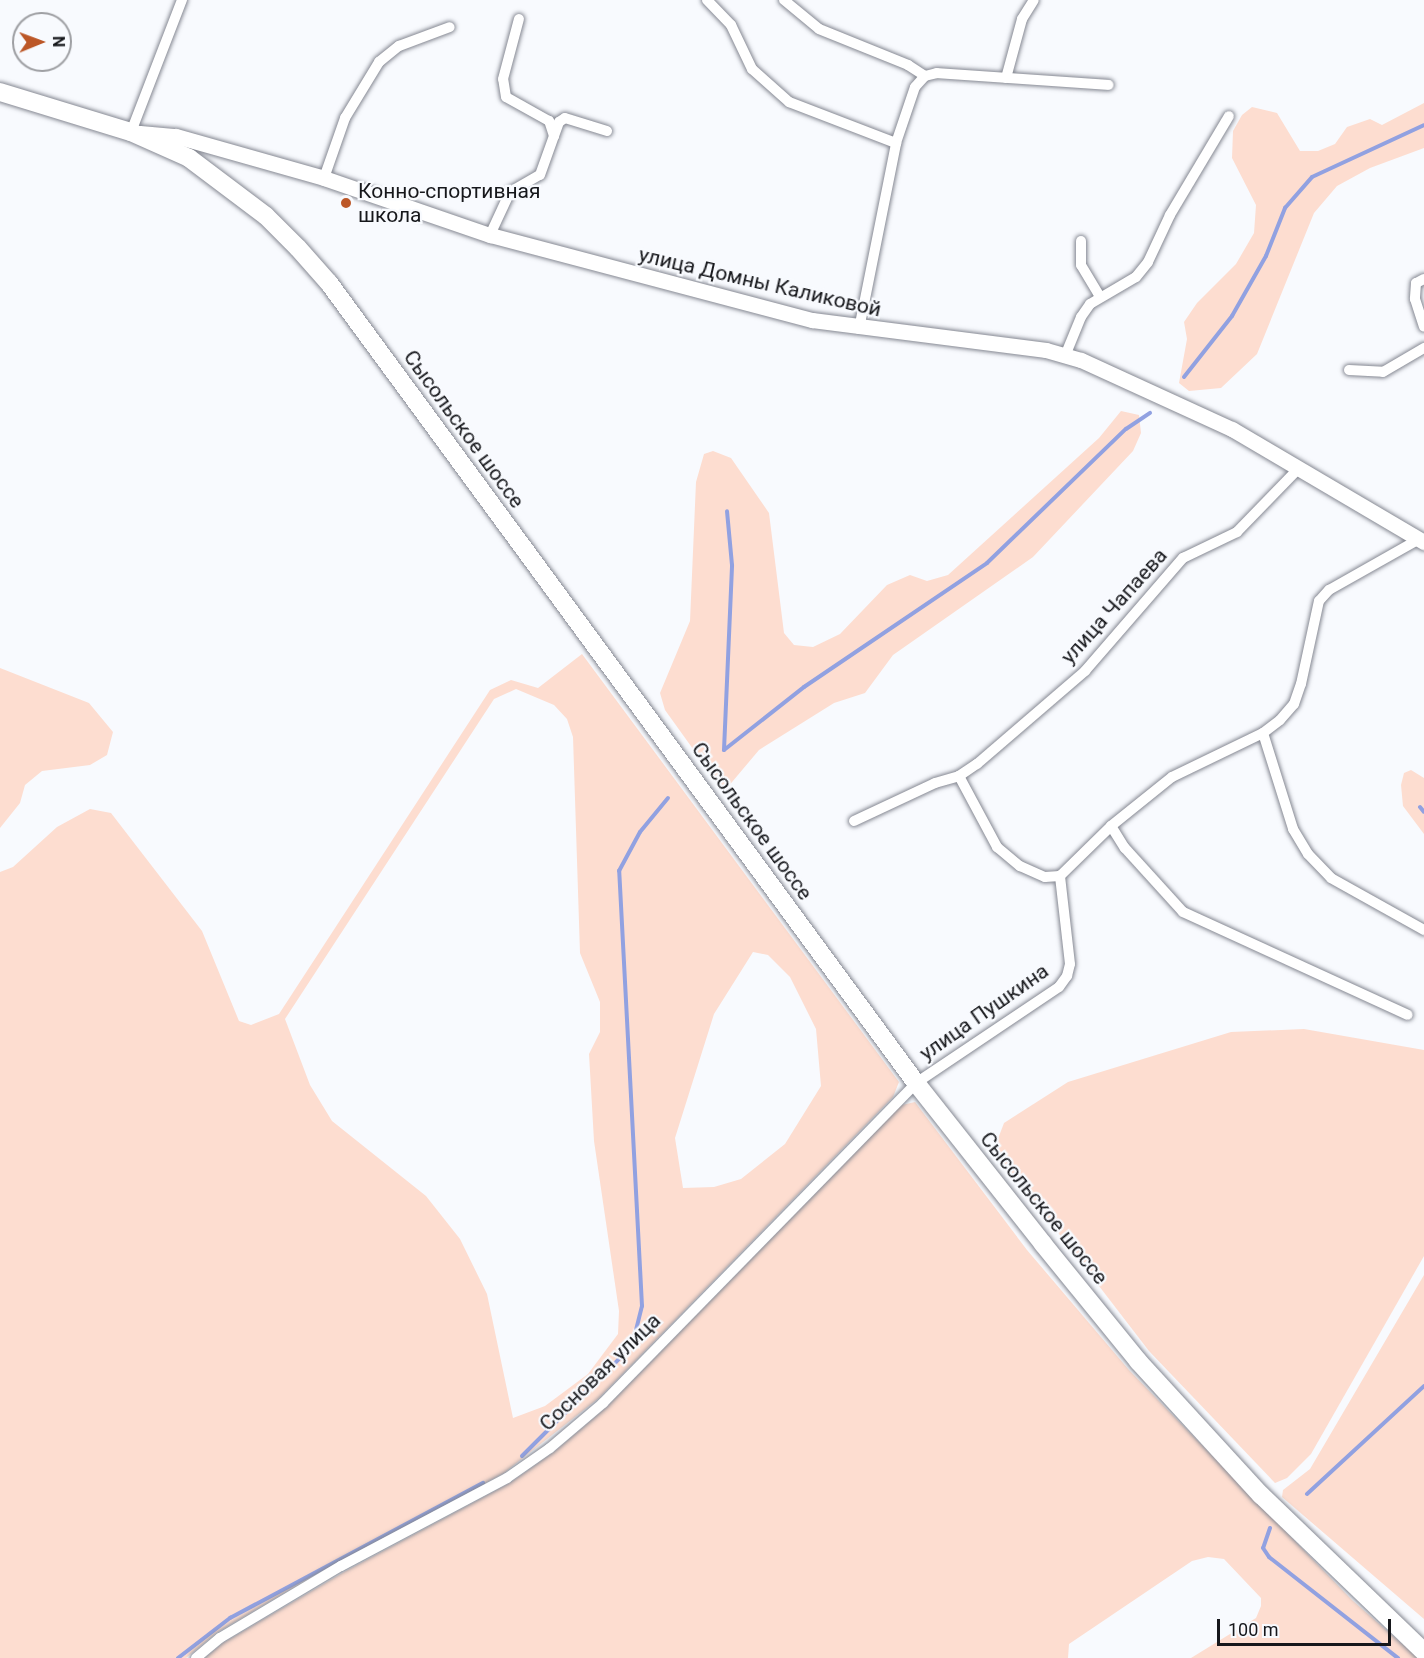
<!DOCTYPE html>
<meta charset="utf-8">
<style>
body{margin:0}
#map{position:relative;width:1424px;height:1658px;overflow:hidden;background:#f8fafe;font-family:Roboto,sans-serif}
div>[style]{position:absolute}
.green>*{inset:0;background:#fdddd0}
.stream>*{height:4px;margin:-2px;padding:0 2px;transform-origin:2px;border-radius:2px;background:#91a1e1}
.roads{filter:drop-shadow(0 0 2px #858892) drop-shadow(0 0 2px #858892)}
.minor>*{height:10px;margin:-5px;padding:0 5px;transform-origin:5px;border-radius:5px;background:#fff}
.secondary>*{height:15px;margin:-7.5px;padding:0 7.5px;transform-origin:7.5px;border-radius:7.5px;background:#fff}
.trunk>*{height:18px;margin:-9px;padding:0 9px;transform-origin:9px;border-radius:9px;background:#fff}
.dots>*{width:16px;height:16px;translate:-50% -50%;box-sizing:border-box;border:3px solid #f8fafe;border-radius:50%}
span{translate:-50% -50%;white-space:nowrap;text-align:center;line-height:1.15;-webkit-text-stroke:4.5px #f8fafe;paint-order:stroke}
.poi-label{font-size:21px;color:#16171b}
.left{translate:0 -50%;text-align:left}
.street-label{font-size:21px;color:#16171b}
.north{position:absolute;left:12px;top:12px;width:60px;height:60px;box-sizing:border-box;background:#f8fafe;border:2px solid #9e9fa3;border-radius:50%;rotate:89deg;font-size:16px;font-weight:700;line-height:24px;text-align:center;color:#16171b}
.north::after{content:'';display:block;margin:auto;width:21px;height:27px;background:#bc5727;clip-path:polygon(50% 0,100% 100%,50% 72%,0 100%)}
.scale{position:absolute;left:1217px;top:1619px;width:174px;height:27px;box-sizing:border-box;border:3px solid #16171b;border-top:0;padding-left:8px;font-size:18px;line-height:21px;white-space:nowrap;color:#16171b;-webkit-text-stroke:4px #f8fafe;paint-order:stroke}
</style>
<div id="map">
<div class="green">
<i style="clip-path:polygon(1424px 103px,1424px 148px,1370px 168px,1337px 186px,1314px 213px,1257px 354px,1221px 388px,1189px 391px,1179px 383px,1187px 339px,1184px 322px,1197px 303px,1236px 264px,1254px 233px,1256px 205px,1232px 158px,1233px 131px,1242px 115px,1252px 107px,1277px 113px,1300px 151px,1318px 151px,1335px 144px,1347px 127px,1370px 119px,1382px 125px)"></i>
<i style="clip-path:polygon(1121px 411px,1139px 415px,1141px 433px,1133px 451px,1033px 557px,893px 655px,865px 693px,834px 703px,759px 750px,727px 788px,716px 781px,665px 710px,660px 693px,690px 621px,696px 482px,704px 454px,713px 451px,731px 458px,769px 513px,784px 633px,794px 645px,813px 647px,840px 634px,887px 585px,910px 575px,927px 581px,948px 575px,1099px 438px)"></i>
<i style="clip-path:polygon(evenodd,582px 654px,899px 1082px,893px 1097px,599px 1398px,504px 1473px,338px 1561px,216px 1633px,186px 1658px,0 1658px,0 872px,13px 867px,57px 827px,90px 809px,111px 813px,202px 931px,239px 1021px,251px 1025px,279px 1014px,490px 690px,511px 680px,538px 688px,582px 654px,516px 689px,554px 705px,567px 719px,573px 737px,580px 953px,600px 1002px,600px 1032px,589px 1054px,594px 1141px,619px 1311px,618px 1334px,588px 1374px,545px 1406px,513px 1418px,487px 1294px,460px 1239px,426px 1196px,332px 1121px,310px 1085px,285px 1019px,494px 699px,516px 689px,582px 654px,753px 952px,768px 955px,790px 977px,816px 1029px,821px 1086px,785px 1144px,741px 1179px,714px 1187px,683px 1188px,675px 1138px,714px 1014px,753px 952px)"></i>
<i style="clip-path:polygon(0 668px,89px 703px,113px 732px,107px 755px,90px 765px,42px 771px,25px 785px,20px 803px,0 828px)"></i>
<i style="clip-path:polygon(1411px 770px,1424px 778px,1424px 834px,1403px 806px,1401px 785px,1404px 773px)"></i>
<i style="clip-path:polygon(1304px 1029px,1424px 1050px,1424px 1256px,1311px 1454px,1287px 1478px,1275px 1483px,1149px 1351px,999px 1156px,996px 1144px,1004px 1123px,1068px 1082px,1231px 1032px)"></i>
<i style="clip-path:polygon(915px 1102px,1027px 1250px,1129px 1370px,1352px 1600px,1418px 1658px,1191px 1658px,1256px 1618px,1261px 1606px,1261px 1598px,1224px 1559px,1208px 1557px,1192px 1561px,1069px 1644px,1068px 1658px,205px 1658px,223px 1643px,344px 1572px,510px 1483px,554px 1452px,607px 1407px,902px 1105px)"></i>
<i style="clip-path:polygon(1424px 1275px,1424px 1619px,1282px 1497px,1283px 1490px,1310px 1469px)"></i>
</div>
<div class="stream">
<i style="left:1184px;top:377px;width:78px;rotate:-51.8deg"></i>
<i style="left:1232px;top:316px;width:69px;rotate:-60.5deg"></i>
<i style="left:1266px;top:256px;width:52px;rotate:-68.4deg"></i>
<i style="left:1285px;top:208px;width:41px;rotate:-48.9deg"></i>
<i style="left:1312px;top:177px;width:123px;rotate:-24.9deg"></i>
<i style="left:724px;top:750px;width:102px;rotate:-38.2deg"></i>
<i style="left:804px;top:687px;width:221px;rotate:-34.1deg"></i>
<i style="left:987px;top:563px;width:193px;rotate:-44deg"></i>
<i style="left:1126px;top:429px;width:29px;rotate:-34deg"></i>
<i style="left:724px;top:750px;width:185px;rotate:-87.5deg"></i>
<i style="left:732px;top:565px;width:54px;rotate:-95.3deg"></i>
<i style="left:1420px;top:807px;width:6px;rotate:51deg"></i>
<i style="left:522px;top:1456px;width:143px;rotate:-45deg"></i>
<i style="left:623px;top:1355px;width:24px;rotate:-60deg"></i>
<i style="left:635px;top:1334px;width:29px;rotate:-76deg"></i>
<i style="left:642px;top:1306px;width:436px;rotate:-93deg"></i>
<i style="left:619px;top:871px;width:44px;rotate:-61.7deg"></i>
<i style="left:640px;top:832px;width:44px;rotate:-50.5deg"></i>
<i style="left:1307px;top:1494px;width:159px;rotate:-42.7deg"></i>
<i style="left:1270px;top:1528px;width:21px;rotate:109deg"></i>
<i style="left:1263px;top:1548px;width:11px;rotate:56deg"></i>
<i style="left:1269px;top:1557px;width:164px;rotate:38.1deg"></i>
<i style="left:178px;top:1658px;width:66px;rotate:-37.6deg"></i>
<i style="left:230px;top:1618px;width:287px;rotate:-28.1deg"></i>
</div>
<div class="roads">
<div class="minor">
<i style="left:707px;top:0;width:35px;rotate:46deg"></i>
<i style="left:731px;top:25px;width:49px;rotate:64.5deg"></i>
<i style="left:752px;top:69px;width:50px;rotate:41.7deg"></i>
<i style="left:789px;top:102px;width:115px;rotate:21deg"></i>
<i style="left:784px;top:0;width:45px;rotate:39.6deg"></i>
<i style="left:819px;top:29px;width:96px;rotate:22deg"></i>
<i style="left:908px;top:65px;width:20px;rotate:33deg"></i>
<i style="left:1006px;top:78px;width:61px;rotate:-74.8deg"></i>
<i style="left:1022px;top:19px;width:22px;rotate:-58deg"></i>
<i style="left:131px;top:132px;width:142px;rotate:-68.9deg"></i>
<i style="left:554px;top:136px;width:15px;rotate:-70deg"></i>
<i style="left:559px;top:122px;width:7px;rotate:-34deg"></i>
<i style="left:565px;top:118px;width:44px;rotate:17.2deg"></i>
<i style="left:324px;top:178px;width:64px;rotate:-70.7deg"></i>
<i style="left:345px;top:118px;width:66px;rotate:-58.7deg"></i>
<i style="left:379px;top:62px;width:26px;rotate:-39deg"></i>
<i style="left:399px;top:46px;width:54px;rotate:-20.4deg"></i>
<i style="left:490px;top:235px;width:47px;rotate:-65.1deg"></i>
<i style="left:510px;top:192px;width:34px;rotate:-30deg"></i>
<i style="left:540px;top:175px;width:41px;rotate:-70.3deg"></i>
<i style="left:554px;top:136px;width:16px;rotate:-108deg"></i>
<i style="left:549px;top:121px;width:49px;rotate:-150.8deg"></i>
<i style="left:506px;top:97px;width:18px;rotate:-99deg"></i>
<i style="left:503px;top:79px;width:62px;rotate:-75.1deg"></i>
<i style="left:1081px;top:241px;width:24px;rotate:90deg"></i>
<i style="left:1081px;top:265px;width:37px;rotate:59deg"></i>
<i style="left:1424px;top:279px;width:9px;rotate:153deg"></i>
<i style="left:1416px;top:283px;width:16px;rotate:94deg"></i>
<i style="left:1415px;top:299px;width:29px;rotate:72deg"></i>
<i style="left:859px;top:329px;width:190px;rotate:-78.7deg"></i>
<i style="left:896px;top:143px;width:59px;rotate:-71.3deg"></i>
<i style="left:915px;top:87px;width:15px;rotate:-48deg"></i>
<i style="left:925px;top:76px;width:12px;rotate:-14deg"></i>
<i style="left:937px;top:73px;width:172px;rotate:4deg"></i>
<i style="left:1065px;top:356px;width:42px;rotate:-67.7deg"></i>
<i style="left:1081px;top:317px;width:16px;rotate:-55deg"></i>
<i style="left:1090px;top:304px;width:53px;rotate:-30.4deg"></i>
<i style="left:1136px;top:277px;width:19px;rotate:-51deg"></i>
<i style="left:1148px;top:262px;width:52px;rotate:-64.9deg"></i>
<i style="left:1170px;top:215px;width:115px;rotate:-59.2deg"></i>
<i style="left:1349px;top:370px;width:34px;rotate:3deg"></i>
<i style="left:1383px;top:372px;width:48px;rotate:-30.3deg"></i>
<i style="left:1263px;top:733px;width:101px;rotate:72.6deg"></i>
<i style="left:1293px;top:829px;width:29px;rotate:59deg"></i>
<i style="left:1308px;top:854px;width:33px;rotate:46deg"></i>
<i style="left:1331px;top:878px;width:107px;rotate:29.2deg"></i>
<i style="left:959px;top:776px;width:81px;rotate:61.8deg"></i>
<i style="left:997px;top:847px;width:30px;rotate:40deg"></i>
<i style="left:1020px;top:866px;width:27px;rotate:24deg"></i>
<i style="left:1045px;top:877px;width:15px;rotate:-4deg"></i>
<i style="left:854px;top:821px;width:89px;rotate:-25.1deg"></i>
<i style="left:935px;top:783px;width:25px;rotate:-16deg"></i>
<i style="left:959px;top:776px;width:22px;rotate:-34deg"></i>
<i style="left:977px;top:764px;width:143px;rotate:-40.7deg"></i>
<i style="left:1085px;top:671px;width:150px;rotate:-49.1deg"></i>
<i style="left:1183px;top:558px;width:60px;rotate:-25.7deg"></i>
<i style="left:1237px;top:532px;width:89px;rotate:-45.9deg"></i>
<i style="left:1111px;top:826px;width:26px;rotate:58deg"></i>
<i style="left:1125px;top:848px;width:86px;rotate:47.8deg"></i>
<i style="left:1183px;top:912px;width:247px;rotate:24.6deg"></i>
<i style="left:196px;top:1658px;width:31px;rotate:-40deg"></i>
<i style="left:220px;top:1638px;width:141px;rotate:-30.8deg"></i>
<i style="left:341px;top:1566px;width:188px;rotate:-27.9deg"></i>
<i style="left:507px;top:1478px;width:52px;rotate:-34.9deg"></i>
<i style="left:550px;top:1448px;width:70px;rotate:-40.3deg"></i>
<i style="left:603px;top:1403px;width:448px;rotate:-45.6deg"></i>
<i style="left:916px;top:1083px;width:172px;rotate:-33.9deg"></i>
<i style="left:1059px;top:987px;width:14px;rotate:-54deg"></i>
<i style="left:1067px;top:976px;width:12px;rotate:-76deg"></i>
<i style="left:1070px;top:964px;width:89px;rotate:-96.5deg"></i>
<i style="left:1060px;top:876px;width:71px;rotate:-44.4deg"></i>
<i style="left:1111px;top:826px;width:78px;rotate:-38.8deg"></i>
<i style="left:1172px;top:777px;width:101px;rotate:-25.8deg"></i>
<i style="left:1263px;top:733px;width:21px;rotate:-37deg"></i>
<i style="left:1280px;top:720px;width:21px;rotate:-49deg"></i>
<i style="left:1294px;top:704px;width:21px;rotate:-71deg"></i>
<i style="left:1301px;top:684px;width:85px;rotate:-77.8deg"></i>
<i style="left:1319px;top:601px;width:15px;rotate:-48deg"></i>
<i style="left:1329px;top:590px;width:103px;rotate:-29.5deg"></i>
</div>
<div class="secondary">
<i style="left:140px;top:133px;width:36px;rotate:5deg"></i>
<i style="left:176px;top:136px;width:154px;rotate:15.8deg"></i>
<i style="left:324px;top:178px;width:176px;rotate:19deg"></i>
<i style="left:490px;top:235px;width:333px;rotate:14.8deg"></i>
<i style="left:812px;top:320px;width:236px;rotate:7.3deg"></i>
<i style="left:1046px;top:350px;width:36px;rotate:16deg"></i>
<i style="left:1081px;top:360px;width:166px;rotate:24.6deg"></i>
<i style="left:1232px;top:429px;width:223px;rotate:30.5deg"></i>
</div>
<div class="trunk">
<i style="left:0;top:92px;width:137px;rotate:17deg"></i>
<i style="left:131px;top:132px;width:64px;rotate:24.1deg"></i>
<i style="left:189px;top:158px;width:96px;rotate:37deg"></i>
<i style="left:266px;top:216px;width:45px;rotate:45deg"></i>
<i style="left:298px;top:248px;width:47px;rotate:48.5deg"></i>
<i style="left:329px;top:283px;width:992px;rotate:53.73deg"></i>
<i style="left:916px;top:1083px;width:205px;rotate:51.7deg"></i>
<i style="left:1043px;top:1244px;width:151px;rotate:50.9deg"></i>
<i style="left:1138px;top:1361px;width:182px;rotate:47.5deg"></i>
<i style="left:1261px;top:1495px;width:226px;rotate:43.9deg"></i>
</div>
</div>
<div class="dots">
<i style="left:346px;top:203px;background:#bc5727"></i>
</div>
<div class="poi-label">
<span class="left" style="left:358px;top:203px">Конно-спортивная<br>школа</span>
</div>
<div class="street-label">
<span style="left:760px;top:282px;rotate:13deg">улица Домны Каликовой</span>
<span style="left:464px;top:429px;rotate:54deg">Сысольское шоссе</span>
<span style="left:1114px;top:606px;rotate:-48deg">улица Чапаева</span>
<span style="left:752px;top:821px;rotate:54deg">Сысольское шоссе</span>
<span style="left:984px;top:1012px;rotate:-35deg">улица Пушкина</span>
<span style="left:1044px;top:1208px;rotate:51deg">Сысольское шоссе</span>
<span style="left:600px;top:1372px;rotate:-44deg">Сосновая улица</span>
</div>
<div class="north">N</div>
<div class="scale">100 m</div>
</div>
